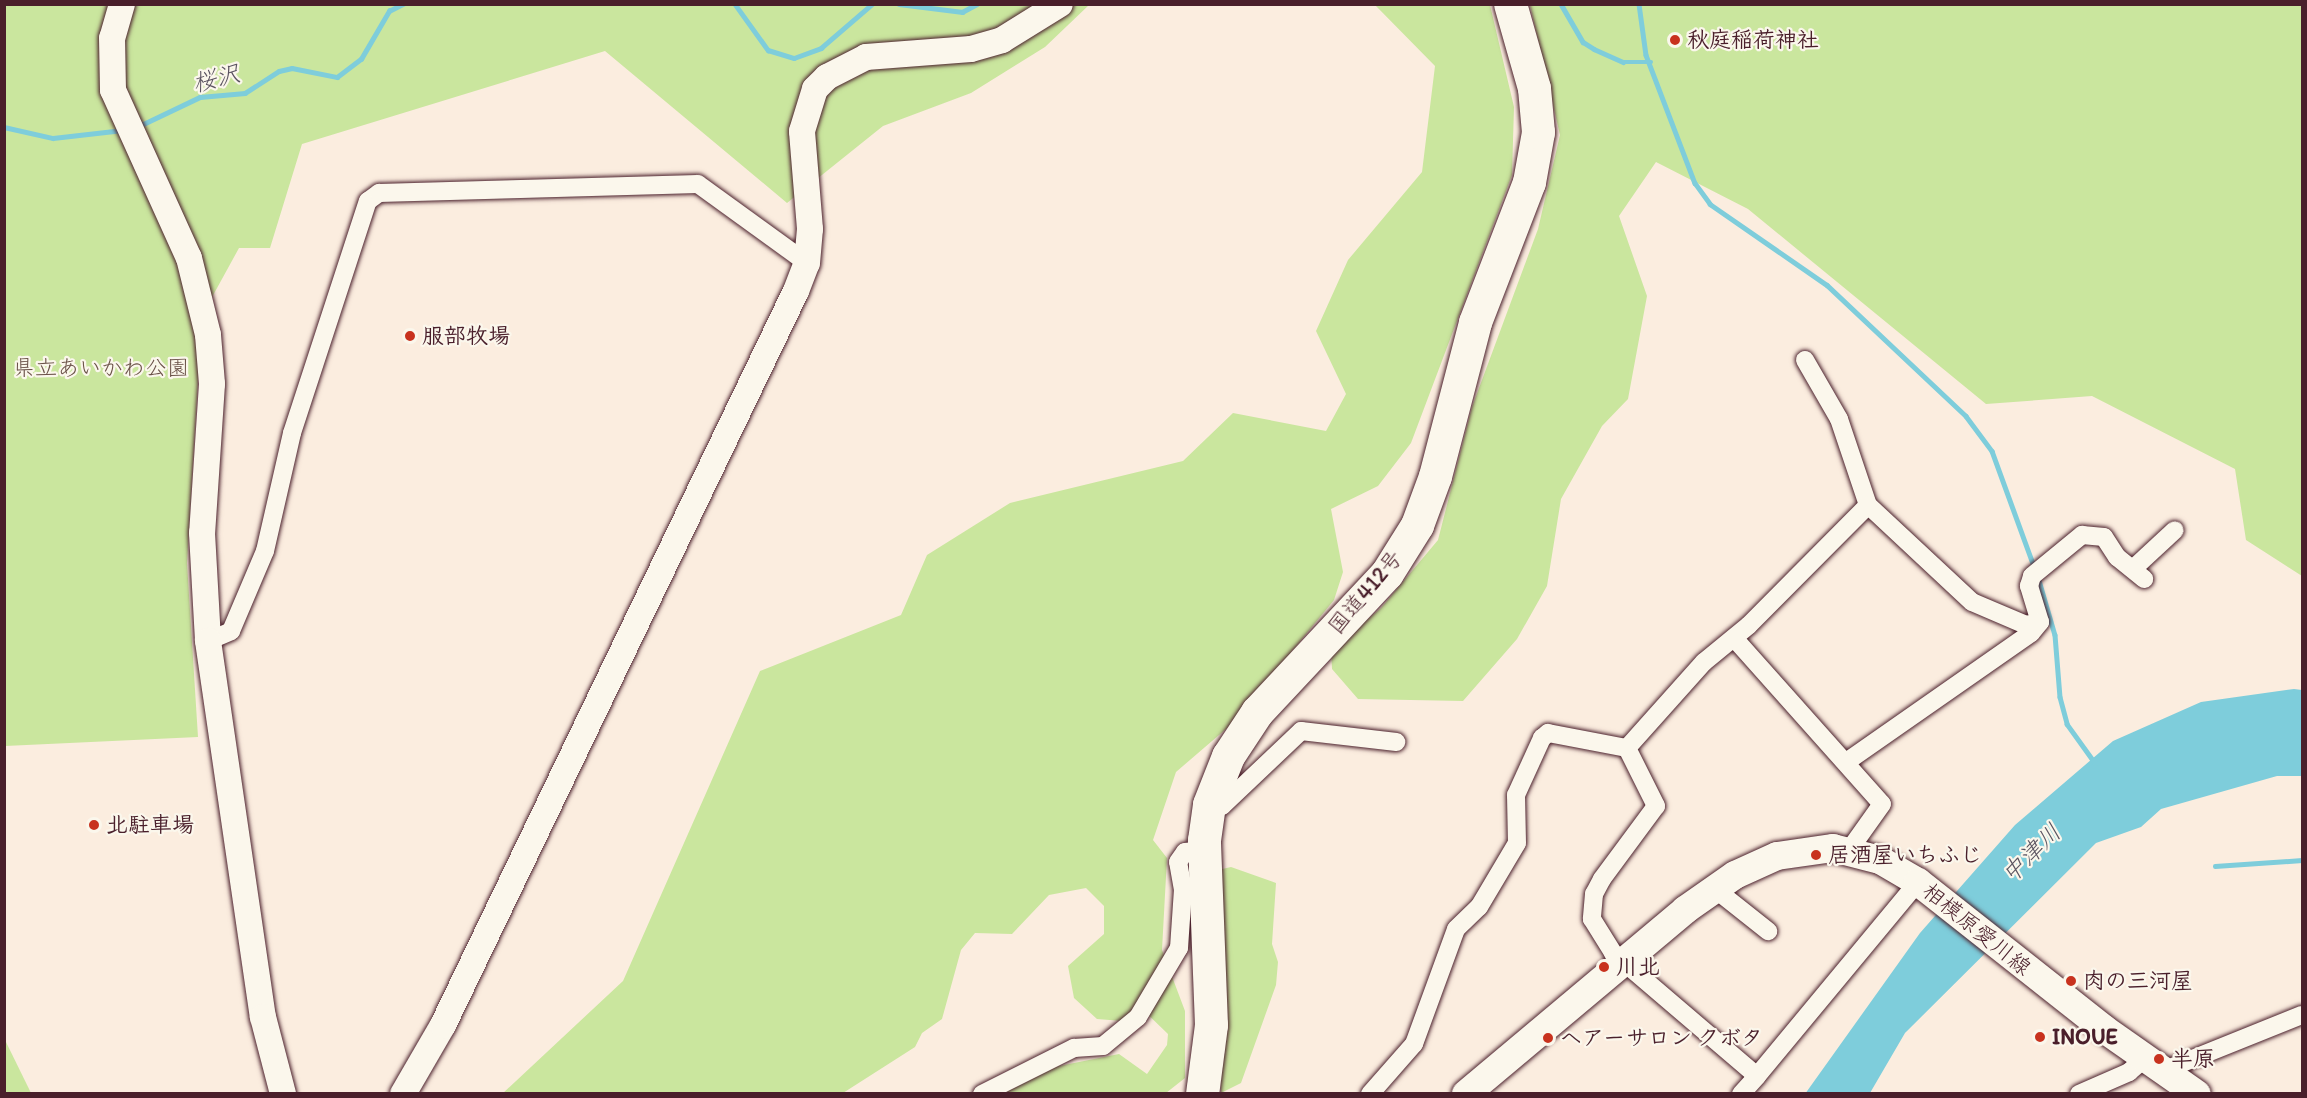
<!DOCTYPE html>
<meta charset="utf-8">
<style>
body{margin:0}
#map{position:relative;width:2307px;height:1098px;overflow:hidden;background:#fbeddf;font-family:Itim,"Klee One",sans-serif}
div>[style]{position:absolute}
.green>*{inset:0;background:#cae69e}
.water>*{inset:0;background:#7ecddb}
.stream>*{height:4.5px;margin:-2.25px;padding:0 2.25px;transform-origin:2.25px;border-radius:2.25px;background:#7ecddb}
.roads{filter:drop-shadow(0 0 2px #4a1f2b) drop-shadow(0 0 2px #4a1f2b)}
.street>*{height:18px;margin:-9px;padding:0 9px;transform-origin:9px;border-radius:9px;background:#fbf7ec}
.secondary>*{height:26px;margin:-13px;padding:0 13px;transform-origin:13px;border-radius:13px;background:#fbf7ec}
.primary>*{height:28px;margin:-14px;padding:0 14px;transform-origin:14px;border-radius:14px;background:#fbf7ec}
.highway>*{height:33px;margin:-16.5px;padding:0 16.5px;transform-origin:16.5px;border-radius:16.5px;background:#fbf7ec}
.dots>*{width:16px;height:16px;translate:-50% -50%;box-sizing:border-box;border:3px solid #fbf7ec;border-radius:50%}
span{translate:-50% -50%;white-space:nowrap;text-align:center;line-height:1.15;-webkit-text-stroke:4.5px #fbf7ec;paint-order:stroke}
.poi-label{font-size:22px;color:#4a1f2b;font-weight:700}
.left{translate:0 -50%;text-align:left}
.park-label{font-size:22px;color:#6a5148}
.street-label{font-size:22px;color:#4a1f2b}
.water-label{font-size:24px;color:#5a5360;font-style:italic}
.frame{position:absolute;inset:0;border:6px solid #4a1f2b;pointer-events:none}
</style>
<div id="map">
<div class="green">
<i style="clip-path:polygon(4px 5px,1089px 5px,1045px 47px,971px 93px,883px 126px,787px 203px,605px 51px,302px 144px,270px 248px,239px 248px,194px 330px,199px 363px,187px 563px,198px 737px,5px 746px)"></i>
<i style="clip-path:polygon(1375px 5px,1490px 5px,1514px 107px,1512px 175px,1411px 443px,1378px 486px,1331px 509px,1343px 572px,1334px 600px,1233px 723px,1176px 772px,1153px 840px,1167px 858px,1162px 950px,1185px 1011px,1185px 1078px,1166px 1093px,994px 1093px,1054px 1067px,1119px 1054px,1147px 1074px,1167px 1045px,1168px 1034px,1138px 1005px,1122px 1021px,1097px 1019px,1074px 998px,1068px 966px,1104px 934px,1104px 906px,1086px 888px,1049px 895px,1012px 934px,975px 933px,961px 950px,942px 1019px,922px 1033px,915px 1047px,843px 1093px,502px 1094px,623px 981px,760px 671px,901px 615px,927px 555px,1010px 503px,1183px 461px,1233px 413px,1326px 431px,1346px 394px,1316px 331px,1348px 260px,1422px 172px,1435px 66px)"></i>
<i style="clip-path:polygon(1530px 5px,2302px 5px,2302px 576px,2246px 540px,2235px 469px,2092px 396px,1986px 404px,1748px 209px,1656px 162px,1619px 216px,1647px 296px,1628px 399px,1602px 426px,1561px 499px,1547px 586px,1517px 639px,1463px 701px,1358px 699px,1332px 669px,1331px 650px,1381px 608px,1438px 540px,1472px 407px,1538px 229px,1560px 135px)"></i>
<i style="clip-path:polygon(1231px 867px,1276px 883px,1272px 944px,1278px 962px,1276px 985px,1241px 1083px,1221px 1093px,1218px 870px)"></i>
<i style="clip-path:polygon(4px 1040px,5px 1040px,31px 1093px,5px 1093px)"></i>
</div>
<div class="water">
<i style="clip-path:polygon(2294px 689px,2302px 690px,2302px 776px,2277px 776px,2161px 809px,2141px 827px,2096px 843px,1905px 1033px,1870px 1093px,1805px 1094px,1920px 933px,2015px 825px,2113px 741px,2201px 702px)"></i>
</div>
<div class="stream">
<i style="left:438px;top:4px;width:40px"></i>
<i style="left:735px;top:4px;width:57px;rotate:54.3deg"></i>
<i style="left:768px;top:50px;width:27px;rotate:17deg"></i>
<i style="left:794px;top:58px;width:29px;rotate:-20deg"></i>
<i style="left:821px;top:48px;width:67px;rotate:-40.8deg"></i>
<i style="left:899px;top:4px;width:64px;rotate:7.2deg"></i>
<i style="left:962px;top:12px;width:17px;rotate:-28deg"></i>
<i style="left:1561px;top:4px;width:44px;rotate:59.9deg"></i>
<i style="left:1583px;top:42px;width:13px;rotate:32deg"></i>
<i style="left:1594px;top:49px;width:32px;rotate:24deg"></i>
<i style="left:1623px;top:62px;width:28px"></i>
<i style="left:1639px;top:4px;width:51px;rotate:82.2deg"></i>
<i style="left:1646px;top:55px;width:137px;rotate:69.1deg"></i>
<i style="left:1695px;top:183px;width:26px;rotate:54deg"></i>
<i style="left:1710px;top:204px;width:142px;rotate:34.7deg"></i>
<i style="left:1827px;top:285px;width:191px;rotate:43.3deg"></i>
<i style="left:1966px;top:416px;width:44px;rotate:53.4deg"></i>
<i style="left:1992px;top:451px;width:126px;rotate:70deg"></i>
<i style="left:4px;top:127px;width:50px;rotate:12.7deg"></i>
<i style="left:53px;top:138px;width:70px;rotate:-6.5deg"></i>
<i style="left:137px;top:127px;width:70px;rotate:-25.5deg"></i>
<i style="left:200px;top:97px;width:45px;rotate:-5.1deg"></i>
<i style="left:245px;top:93px;width:40px;rotate:-32.9deg"></i>
<i style="left:279px;top:71px;width:13px;rotate:-13deg"></i>
<i style="left:292px;top:68px;width:46px;rotate:11.3deg"></i>
<i style="left:337px;top:77px;width:30px;rotate:-37deg"></i>
<i style="left:361px;top:59px;width:56px;rotate:-59.7deg"></i>
<i style="left:389px;top:11px;width:16px;rotate:-27deg"></i>
<i style="left:2038px;top:577px;width:60px;rotate:73.7deg"></i>
<i style="left:2055px;top:635px;width:62px;rotate:85.4deg"></i>
<i style="left:2060px;top:697px;width:28px;rotate:75deg"></i>
<i style="left:2067px;top:724px;width:48px;rotate:54.3deg"></i>
<i style="left:2215px;top:866px;width:87px;rotate:-3.9deg"></i>
</div>
<div class="roads">
<div class="street">
<i style="left:1805px;top:360px;width:68px;rotate:60deg"></i>
<i style="left:1839px;top:419px;width:91px;rotate:71.4deg"></i>
<i style="left:2135px;top:567px;width:54px;rotate:-42.8deg"></i>
<i style="left:2040px;top:622px;width:38px;rotate:-107deg"></i>
<i style="left:2029px;top:586px;width:10px;rotate:-73deg"></i>
<i style="left:2032px;top:576px;width:65px;rotate:-39.4deg"></i>
<i style="left:2082px;top:535px;width:22px;rotate:5deg"></i>
<i style="left:2104px;top:537px;width:24px;rotate:57deg"></i>
<i style="left:2117px;top:557px;width:35px;rotate:39deg"></i>
<i style="left:1734px;top:638px;width:222px;rotate:48.3deg"></i>
<i style="left:1882px;top:804px;width:55px;rotate:125.4deg"></i>
<i style="left:208px;top:641px;width:25px;rotate:-23deg"></i>
<i style="left:231px;top:631px;width:87px;rotate:-67deg"></i>
<i style="left:265px;top:551px;width:121px;rotate:-77.1deg"></i>
<i style="left:292px;top:433px;width:244px;rotate:-71.9deg"></i>
<i style="left:368px;top:201px;width:14px;rotate:-36deg"></i>
<i style="left:379px;top:193px;width:319px;rotate:-1.6deg"></i>
<i style="left:698px;top:184px;width:135px;rotate:35.9deg"></i>
<i style="left:1627px;top:748px;width:65px;rotate:63.4deg"></i>
<i style="left:1656px;top:806px;width:91px;rotate:126.5deg"></i>
<i style="left:1602px;top:879px;width:17px;rotate:118deg"></i>
<i style="left:1594px;top:894px;width:25px;rotate:95deg"></i>
<i style="left:1592px;top:919px;width:40px;rotate:58deg"></i>
<i style="left:1613px;top:953px;width:189px;rotate:40.5deg"></i>
<i style="left:1757px;top:1076px;width:252px;rotate:-50.3deg"></i>
<i style="left:1209px;top:804px;width:13px;rotate:9deg"></i>
<i style="left:1222px;top:806px;width:109px;rotate:-43.5deg"></i>
<i style="left:1301px;top:731px;width:96px;rotate:6.6deg"></i>
<i style="left:1715px;top:889px;width:68px;rotate:38.4deg"></i>
<i style="left:2160px;top:1072px;width:153px;rotate:-21.9deg"></i>
<i style="left:982px;top:1094px;width:103px;rotate:-26.6deg"></i>
<i style="left:1074px;top:1048px;width:29px;rotate:-4deg"></i>
<i style="left:1103px;top:1046px;width:45px;rotate:-39.6deg"></i>
<i style="left:1138px;top:1017px;width:80px;rotate:-59.3deg"></i>
<i style="left:1179px;top:948px;width:58px;rotate:-86.1deg"></i>
<i style="left:1183px;top:890px;width:28px;rotate:-100deg"></i>
<i style="left:1178px;top:862px;width:12px;rotate:-55deg"></i>
<i style="left:1185px;top:852px;width:20px;rotate:-6deg"></i>
<i style="left:1370px;top:1094px;width:67px;rotate:-48.7deg"></i>
<i style="left:1414px;top:1044px;width:122px;rotate:-69.9deg"></i>
<i style="left:1456px;top:929px;width:32px;rotate:-44deg"></i>
<i style="left:1479px;top:907px;width:74px;rotate:-59.3deg"></i>
<i style="left:1517px;top:843px;width:48px;rotate:-91.2deg"></i>
<i style="left:1516px;top:795px;width:63px;rotate:-65.5deg"></i>
<i style="left:1542px;top:738px;width:8px;rotate:-40deg"></i>
<i style="left:1548px;top:733px;width:80px;rotate:10.8deg"></i>
<i style="left:1627px;top:748px;width:115px;rotate:-48.2deg"></i>
<i style="left:1704px;top:662px;width:58px;rotate:-39.4deg"></i>
<i style="left:1749px;top:625px;width:169px;rotate:-45.2deg"></i>
<i style="left:1868px;top:505px;width:142px;rotate:43deg"></i>
<i style="left:1972px;top:602px;width:59px;rotate:23.1deg"></i>
<i style="left:2026px;top:625px;width:14px;rotate:-12deg"></i>
<i style="left:2040px;top:622px;width:14px;rotate:129deg"></i>
<i style="left:2031px;top:633px;width:226px;rotate:145.1deg"></i>
<i style="left:1741px;top:1094px;width:24px;rotate:-48deg"></i>
<i style="left:2079px;top:1094px;width:55px;rotate:-23.7deg"></i>
<i style="left:2129px;top:1072px;width:20px;rotate:-41deg"></i>
</div>
<div class="secondary">
<i style="left:122px;top:4px;width:35px;rotate:106deg"></i>
<i style="left:112px;top:38px;width:52px;rotate:88.9deg"></i>
<i style="left:113px;top:90px;width:184px;rotate:65.7deg"></i>
<i style="left:189px;top:258px;width:79px;rotate:76.1deg"></i>
<i style="left:208px;top:335px;width:49px;rotate:85.3deg"></i>
<i style="left:212px;top:384px;width:149px;rotate:93.8deg"></i>
<i style="left:202px;top:533px;width:108px;rotate:86.8deg"></i>
<i style="left:208px;top:641px;width:380px;rotate:81.7deg"></i>
<i style="left:263px;top:1017px;width:80px;rotate:75.4deg"></i>
<i style="left:403px;top:1094px;width:80px;rotate:-59.9deg"></i>
<i style="left:443px;top:1025px;width:814px;rotate:-64.32deg"></i>
<i style="left:796px;top:291px;width:30px;rotate:-69deg"></i>
<i style="left:807px;top:263px;width:34px;rotate:-85deg"></i>
<i style="left:810px;top:229px;width:98px;rotate:-94.7deg"></i>
<i style="left:802px;top:131px;width:44px;rotate:-72.8deg"></i>
<i style="left:815px;top:89px;width:17px;rotate:-45deg"></i>
<i style="left:827px;top:77px;width:44px;rotate:-27.1deg"></i>
<i style="left:866px;top:57px;width:105px;rotate:-4.4deg"></i>
<i style="left:971px;top:49px;width:32px;rotate:-16deg"></i>
<i style="left:1002px;top:40px;width:68px;rotate:-31.8deg"></i>
</div>
<div class="primary">
<i style="left:1466px;top:1094px;width:286px;rotate:-40deg"></i>
<i style="left:1685px;top:910px;width:61px;rotate:-35deg"></i>
<i style="left:1735px;top:875px;width:46px;rotate:-24.3deg"></i>
<i style="left:1777px;top:856px;width:57px;rotate:-8.1deg"></i>
<i style="left:1833px;top:848px;width:49px;rotate:14.3deg"></i>
<i style="left:1880px;top:860px;width:44px;rotate:30.1deg"></i>
<i style="left:1918px;top:882px;width:237px;rotate:38.3deg"></i>
<i style="left:2104px;top:1029px;width:113px;rotate:35deg"></i>
</div>
<div class="highway">
<i style="left:1202px;top:1094px;width:70px;rotate:-82.6deg"></i>
<i style="left:1211px;top:1025px;width:185px;rotate:-92.2deg"></i>
<i style="left:1204px;top:840px;width:36px;rotate:-82deg"></i>
<i style="left:1209px;top:804px;width:52px;rotate:-68.4deg"></i>
<i style="left:1228px;top:756px;width:53px;rotate:-56.6deg"></i>
<i style="left:1257px;top:712px;width:190px;rotate:-46.9deg"></i>
<i style="left:1387px;top:573px;width:57px;rotate:-58deg"></i>
<i style="left:1417px;top:525px;width:52px;rotate:-69.8deg"></i>
<i style="left:1435px;top:476px;width:159px;rotate:-75.4deg"></i>
<i style="left:1475px;top:322px;width:150px;rotate:-68.9deg"></i>
<i style="left:1529px;top:182px;width:51px;rotate:-79.8deg"></i>
<i style="left:1538px;top:132px;width:44px;rotate:-95.2deg"></i>
<i style="left:1534px;top:88px;width:87px;rotate:-105.9deg"></i>
</div>
</div>
<div class="dots">
<i style="left:1675px;top:40px;background:#c8321e"></i>
<i style="left:410px;top:336px;background:#c8321e"></i>
<i style="left:94px;top:825px;background:#c8321e"></i>
<i style="left:1816px;top:855px;background:#c8321e"></i>
<i style="left:1604px;top:967px;background:#c8321e"></i>
<i style="left:2071px;top:981px;background:#c8321e"></i>
<i style="left:2040px;top:1037px;background:#c8321e"></i>
<i style="left:1548px;top:1038px;background:#c8321e"></i>
<i style="left:2159px;top:1059px;background:#c8321e"></i>
</div>
<div class="poi-label">
<span class="left" style="left:1687px;top:40px">秋庭稲荷神社</span>
<span class="left" style="left:422px;top:336px">服部牧場</span>
<span class="left" style="left:106px;top:825px">北駐車場</span>
<span class="left" style="left:1828px;top:855px">居酒屋いちふじ</span>
<span class="left" style="left:1616px;top:967px">川北</span>
<span class="left" style="left:2083px;top:981px">肉の三河屋</span>
<span class="left" style="left:2052px;top:1037px">INOUE</span>
<span class="left" style="left:1560px;top:1038px">ヘアーサロン クボタ</span>
<span class="left" style="left:2171px;top:1059px">半原</span>
</div>
<div class="park-label">
<span style="left:101px;top:368px">県立あいかわ公園</span>
</div>
<div class="street-label">
<span style="left:1365px;top:592px;rotate:-50deg">国道412号</span>
<span style="left:1977px;top:929px;rotate:39deg">相模原愛川線</span>
</div>
<div class="water-label">
<span style="left:216px;top:78px;rotate:-14deg">桜沢</span>
<span style="left:2031px;top:853px;rotate:-44deg">中津川</span>
</div>
<div class="frame"></div>
</div>
